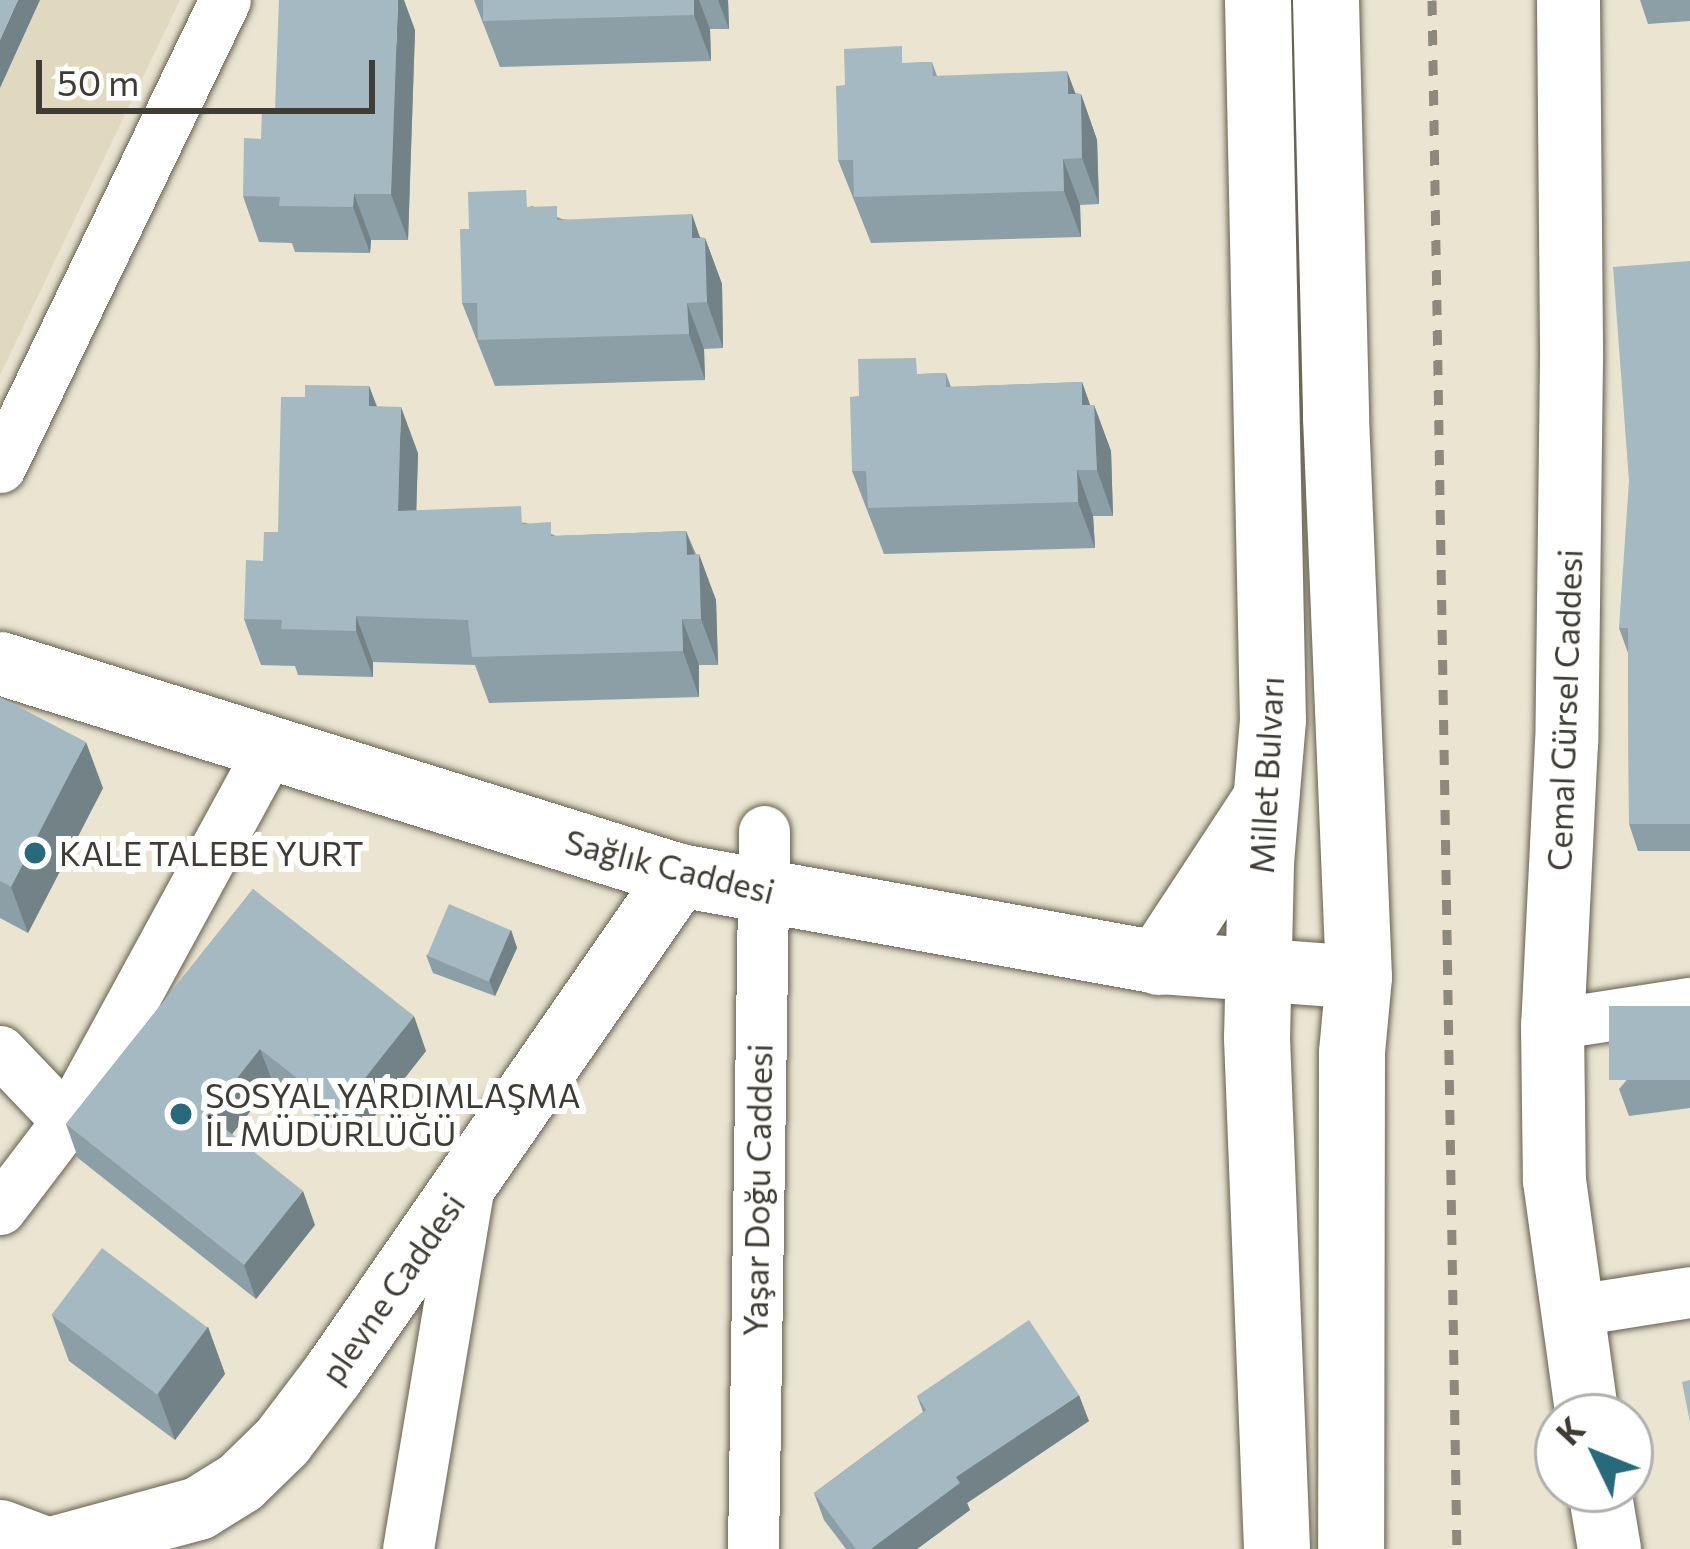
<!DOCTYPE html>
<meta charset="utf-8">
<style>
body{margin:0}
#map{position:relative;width:1690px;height:1549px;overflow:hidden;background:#eae4d1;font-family:Commissioner,sans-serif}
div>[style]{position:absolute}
.built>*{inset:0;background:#e1d9bf}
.roads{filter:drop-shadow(0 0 3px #65604f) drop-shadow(0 0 3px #65604f)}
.minor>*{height:51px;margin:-25.5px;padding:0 25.5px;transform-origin:25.5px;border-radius:25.5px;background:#fff}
.tertiary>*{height:63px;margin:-31.5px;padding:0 31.5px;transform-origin:31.5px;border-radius:31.5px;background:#fff}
.primary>*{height:66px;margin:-33px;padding:0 33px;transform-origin:33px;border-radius:33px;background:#fff}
.rail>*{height:9px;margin-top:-4.5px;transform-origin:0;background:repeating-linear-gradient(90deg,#8d897c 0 15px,transparent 0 30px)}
.wall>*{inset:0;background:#8d9fa6}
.shaded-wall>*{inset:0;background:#738287}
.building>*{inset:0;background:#a4b9c1;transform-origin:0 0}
.dots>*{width:33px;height:33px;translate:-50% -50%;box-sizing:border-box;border:6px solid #fff;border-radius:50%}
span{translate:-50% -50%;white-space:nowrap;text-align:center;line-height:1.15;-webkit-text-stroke:12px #fff;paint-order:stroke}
.street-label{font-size:33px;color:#3e3c34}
.poi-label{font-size:33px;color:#3e3c34}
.left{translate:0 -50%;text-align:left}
.north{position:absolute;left:1534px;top:1393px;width:120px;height:120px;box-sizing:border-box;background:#fff;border:3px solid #b2b1ae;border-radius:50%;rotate:313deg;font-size:33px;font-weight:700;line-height:48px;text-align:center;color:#3e3c34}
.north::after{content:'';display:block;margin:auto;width:42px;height:54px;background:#28697c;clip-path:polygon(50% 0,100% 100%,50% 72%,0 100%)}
.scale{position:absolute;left:36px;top:60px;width:339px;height:54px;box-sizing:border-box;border:6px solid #3e3c34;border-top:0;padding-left:15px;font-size:36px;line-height:42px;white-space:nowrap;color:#3e3c34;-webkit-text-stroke:9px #fff;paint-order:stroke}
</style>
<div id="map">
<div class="built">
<i style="clip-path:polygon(0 0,180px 0,0 375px)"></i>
</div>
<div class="roads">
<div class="minor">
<i style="left:0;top:467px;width:518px;rotate:-64.28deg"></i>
<i style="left:1552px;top:1024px;width:140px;rotate:-8.7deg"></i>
<i style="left:0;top:1051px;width:97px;rotate:46.3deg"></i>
<i style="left:0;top:1209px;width:111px;rotate:-52.7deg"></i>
<i style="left:67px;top:1121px;width:425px;rotate:-61.4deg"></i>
<i style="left:1569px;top:1311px;width:122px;rotate:-8.9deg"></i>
<i style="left:408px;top:1549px;width:371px;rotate:-80.5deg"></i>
<i style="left:753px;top:1549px;width:718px;rotate:-89.12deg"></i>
</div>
<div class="tertiary">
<i style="left:1568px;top:0;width:359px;rotate:89.5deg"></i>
<i style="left:1571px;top:359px;width:383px;rotate:90.7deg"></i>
<i style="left:1566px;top:742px;width:282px;rotate:92.8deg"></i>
<i style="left:1552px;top:1024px;width:156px;rotate:89.3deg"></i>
<i style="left:1554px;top:1180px;width:239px;rotate:82.1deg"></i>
<i style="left:0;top:663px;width:711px;rotate:17.34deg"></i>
<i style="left:679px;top:875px;width:488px;rotate:10.3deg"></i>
<i style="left:1159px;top:962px;width:201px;rotate:4.3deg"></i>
<i style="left:1599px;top:1489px;width:61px;rotate:80.5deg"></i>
<i style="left:0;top:1531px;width:51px;rotate:20.6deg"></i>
<i style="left:48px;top:1549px;width:156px;rotate:-15.3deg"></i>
<i style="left:198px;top:1508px;width:49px;rotate:-31.8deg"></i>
<i style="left:240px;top:1482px;width:59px;rotate:-44.3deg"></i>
<i style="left:282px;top:1441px;width:83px;rotate:-52.9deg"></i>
<i style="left:332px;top:1375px;width:609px;rotate:-55.24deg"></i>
</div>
<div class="primary">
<i style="left:1258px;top:0;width:720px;rotate:88.81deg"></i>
<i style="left:1273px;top:720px;width:144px;rotate:94.8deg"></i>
<i style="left:1261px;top:864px;width:174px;rotate:91.3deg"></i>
<i style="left:1257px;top:1038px;width:511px;rotate:87.76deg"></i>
<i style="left:1326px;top:0;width:417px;rotate:88.6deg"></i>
<i style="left:1336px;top:417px;width:560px;rotate:87.65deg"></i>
<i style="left:1359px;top:977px;width:76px;rotate:95.3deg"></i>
<i style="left:1352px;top:1053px;width:496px;rotate:90.1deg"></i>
<i style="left:1159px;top:962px;width:188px;rotate:-56.7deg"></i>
</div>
</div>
<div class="rail">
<i style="left:1432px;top:0;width:1549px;rotate:89.08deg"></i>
</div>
<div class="wall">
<i style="clip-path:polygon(474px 0,728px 0,729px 29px,710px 29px,711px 61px,500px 67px)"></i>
<i style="clip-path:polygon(1640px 0,1690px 0,1690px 21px,1648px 24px)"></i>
<i style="clip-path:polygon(415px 30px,408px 240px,371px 240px,370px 253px,295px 252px,292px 243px,259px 242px,243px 196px,261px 139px)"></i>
<i style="clip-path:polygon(932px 62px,937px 76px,1081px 94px,1097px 140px,1099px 204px,1080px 205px,1081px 237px,871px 243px,838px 160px,845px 85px,908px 63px)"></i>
<i style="clip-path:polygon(532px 206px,562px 219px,705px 238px,722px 284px,723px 348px,704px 349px,705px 380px,495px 386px,462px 303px,469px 229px)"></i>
<i style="clip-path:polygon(1690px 261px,1690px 851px,1638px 851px,1629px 824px,1628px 653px,1619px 628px)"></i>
<i style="clip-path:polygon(946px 373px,951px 387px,1082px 382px,1090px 405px,1094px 405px,1111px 451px,1113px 516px,1093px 516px,1095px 548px,884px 554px,852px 471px,859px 396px,922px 374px)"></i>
<i style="clip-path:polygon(369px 386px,377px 406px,418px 453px,416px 511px,527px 523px,556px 536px,686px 531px,716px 600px,718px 665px,699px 665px,699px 697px,489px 703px,475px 665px,373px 662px,373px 677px,298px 675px,295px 666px,261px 665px,244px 619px,263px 561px,278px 532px,305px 397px)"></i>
<i style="clip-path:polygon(0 697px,103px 788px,28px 933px,0 918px)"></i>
<i style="clip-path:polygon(253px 889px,426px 1051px,352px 1145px,273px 1083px,232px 1134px,315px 1225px,256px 1299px,78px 1158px,66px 1124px)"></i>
<i style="clip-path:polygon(511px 930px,517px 948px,495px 996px,433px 973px,426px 955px)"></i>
<i style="clip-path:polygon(1690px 1006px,1690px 1108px,1629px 1116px,1619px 1089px)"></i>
<i style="clip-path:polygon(52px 1315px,208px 1327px,225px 1374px,175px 1440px,69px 1361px)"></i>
<i style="clip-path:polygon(917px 1396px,1089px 1421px,967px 1503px,970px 1510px,917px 1549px,846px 1549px,824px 1520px,814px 1493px,923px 1412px)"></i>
</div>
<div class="shaded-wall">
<i style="clip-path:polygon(18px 0,40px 0,0 88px,0 40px)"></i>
<i style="clip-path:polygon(398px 0,404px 0,415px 30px,408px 240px,391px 194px)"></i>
<i style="clip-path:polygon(694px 0,699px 0,710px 29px,711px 61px,694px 15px)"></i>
<i style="clip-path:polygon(718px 0,728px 0,729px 29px)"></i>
<i style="clip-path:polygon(1067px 71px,1081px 108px,1081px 94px,1097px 140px,1099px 204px,1082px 158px,1068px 94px)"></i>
<i style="clip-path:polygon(1063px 159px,1080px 205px,1081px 237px,1064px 191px)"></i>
<i style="clip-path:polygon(354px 194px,371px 240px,370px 253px,353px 207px)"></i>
<i style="clip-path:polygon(692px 214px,705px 252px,705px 238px,722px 284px,723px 348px,707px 302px,692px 238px)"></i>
<i style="clip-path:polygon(687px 303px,704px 349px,705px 380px,689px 334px)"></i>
<i style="clip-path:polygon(1082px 382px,1095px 419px,1094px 405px,1111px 451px,1113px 516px,1097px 470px,1082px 405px)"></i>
<i style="clip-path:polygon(369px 386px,386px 433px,369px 406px)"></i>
<i style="clip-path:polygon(401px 407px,418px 453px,415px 557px,398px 511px)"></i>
<i style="clip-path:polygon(1077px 470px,1093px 516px,1095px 548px,1078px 502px)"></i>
<i style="clip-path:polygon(686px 531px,699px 568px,699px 554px,716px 600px,718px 665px,701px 619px,687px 555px)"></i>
<i style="clip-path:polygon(356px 616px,373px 662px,373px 677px,356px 631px)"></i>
<i style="clip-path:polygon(682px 619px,699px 665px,699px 697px,683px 651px)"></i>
<i style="clip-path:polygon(86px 742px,103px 788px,28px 933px,11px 887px)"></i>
<i style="clip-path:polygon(511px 930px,517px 948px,495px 996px,488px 977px)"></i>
<i style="clip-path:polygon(414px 1016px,426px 1051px,352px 1145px,339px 1111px)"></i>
<i style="clip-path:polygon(260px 1049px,273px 1083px,220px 1149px,208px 1115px)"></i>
<i style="clip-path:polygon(303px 1191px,315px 1225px,256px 1299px,244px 1265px)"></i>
<i style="clip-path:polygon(208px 1327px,225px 1374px,175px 1440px,158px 1394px)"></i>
<i style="clip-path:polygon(1079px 1395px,1089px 1421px,967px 1503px,970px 1510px,917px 1549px,871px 1549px,956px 1477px)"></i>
</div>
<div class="building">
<i style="clip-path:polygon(0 0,18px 0,0 40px)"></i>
<i style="clip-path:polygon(279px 0,398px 0,391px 194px,354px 194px,353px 207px,279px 206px,280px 197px,243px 196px,244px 138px,261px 139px,262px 108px,275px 109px)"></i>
<i style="clip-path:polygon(483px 0,694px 0,694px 15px,483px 21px)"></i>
<i style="clip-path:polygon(902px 46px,902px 63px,932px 62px,933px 76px,1067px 71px,1068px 94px,1081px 94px,1082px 158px,1063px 159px,1064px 191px,854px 197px,853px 160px,838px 160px,836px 86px,845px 85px,844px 49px)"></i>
<i style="clip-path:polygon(526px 190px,527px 207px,557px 206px,557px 220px,692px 214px,692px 238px,705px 238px,707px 302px,687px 303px,689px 334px,478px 340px,477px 303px,462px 303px,460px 229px,469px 229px,468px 192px)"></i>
<i style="clip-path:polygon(1690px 261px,1690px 824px,1629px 824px,1628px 628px,1619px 628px,1629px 481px,1613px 267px)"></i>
<i style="clip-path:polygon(916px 358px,917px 374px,946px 373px,946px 387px,1082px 382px,1082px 405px,1094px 405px,1097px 470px,1077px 470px,1078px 502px,868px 508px,866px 471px,852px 471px,850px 397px,859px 396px,858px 359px)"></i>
<i style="clip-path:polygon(305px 385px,369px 386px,369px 406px,401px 407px,398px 511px,521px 506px,522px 524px,551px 522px,551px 536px,686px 531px,687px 555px,699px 554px,701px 619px,682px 619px,683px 651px,472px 657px,468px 620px,356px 616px,356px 631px,281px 629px,282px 620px,244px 619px,246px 560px,263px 561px,264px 532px,278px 532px,281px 397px,305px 397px)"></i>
<i style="clip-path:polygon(0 697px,86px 742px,11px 887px,0 881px)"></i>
<i style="clip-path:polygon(253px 889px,414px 1016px,339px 1111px,260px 1049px,208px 1115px,303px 1191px,244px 1265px,66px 1124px)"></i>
<i style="left:449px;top:904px;width:67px;height:56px;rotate:23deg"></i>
<i style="left:1690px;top:1006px;width:74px;height:81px;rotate:90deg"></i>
<i style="left:102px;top:1248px;width:132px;height:84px;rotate:37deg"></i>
<i style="clip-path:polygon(1029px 1320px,1079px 1395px,956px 1477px,960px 1483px,871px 1549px,856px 1549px,814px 1493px,926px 1410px,917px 1396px)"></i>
<i style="clip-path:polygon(1690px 1380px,1690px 1422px,1682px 1382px)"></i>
</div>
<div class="dots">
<i style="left:35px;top:853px;background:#28697c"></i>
<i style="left:181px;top:1114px;background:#28697c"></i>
</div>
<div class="street-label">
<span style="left:1564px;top:710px;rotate:-88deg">Cemal Gürsel Caddesi</span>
<span style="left:1266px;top:775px;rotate:-87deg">Millet Bulvarı</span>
<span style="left:670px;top:866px;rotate:14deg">Sağlık Caddesi</span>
<span style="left:757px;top:1190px;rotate:-89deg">Yaşar Doğu Caddesi</span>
<span style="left:392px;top:1288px;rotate:-55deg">plevne Caddesi</span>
</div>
<div class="poi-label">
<span class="left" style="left:59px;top:853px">KALE TALEBE YURT</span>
<span class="left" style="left:205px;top:1114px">SOSYAL YARDIMLAŞMA<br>İL MÜDÜRLÜĞÜ</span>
</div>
<div class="north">K</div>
<div class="scale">50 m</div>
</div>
